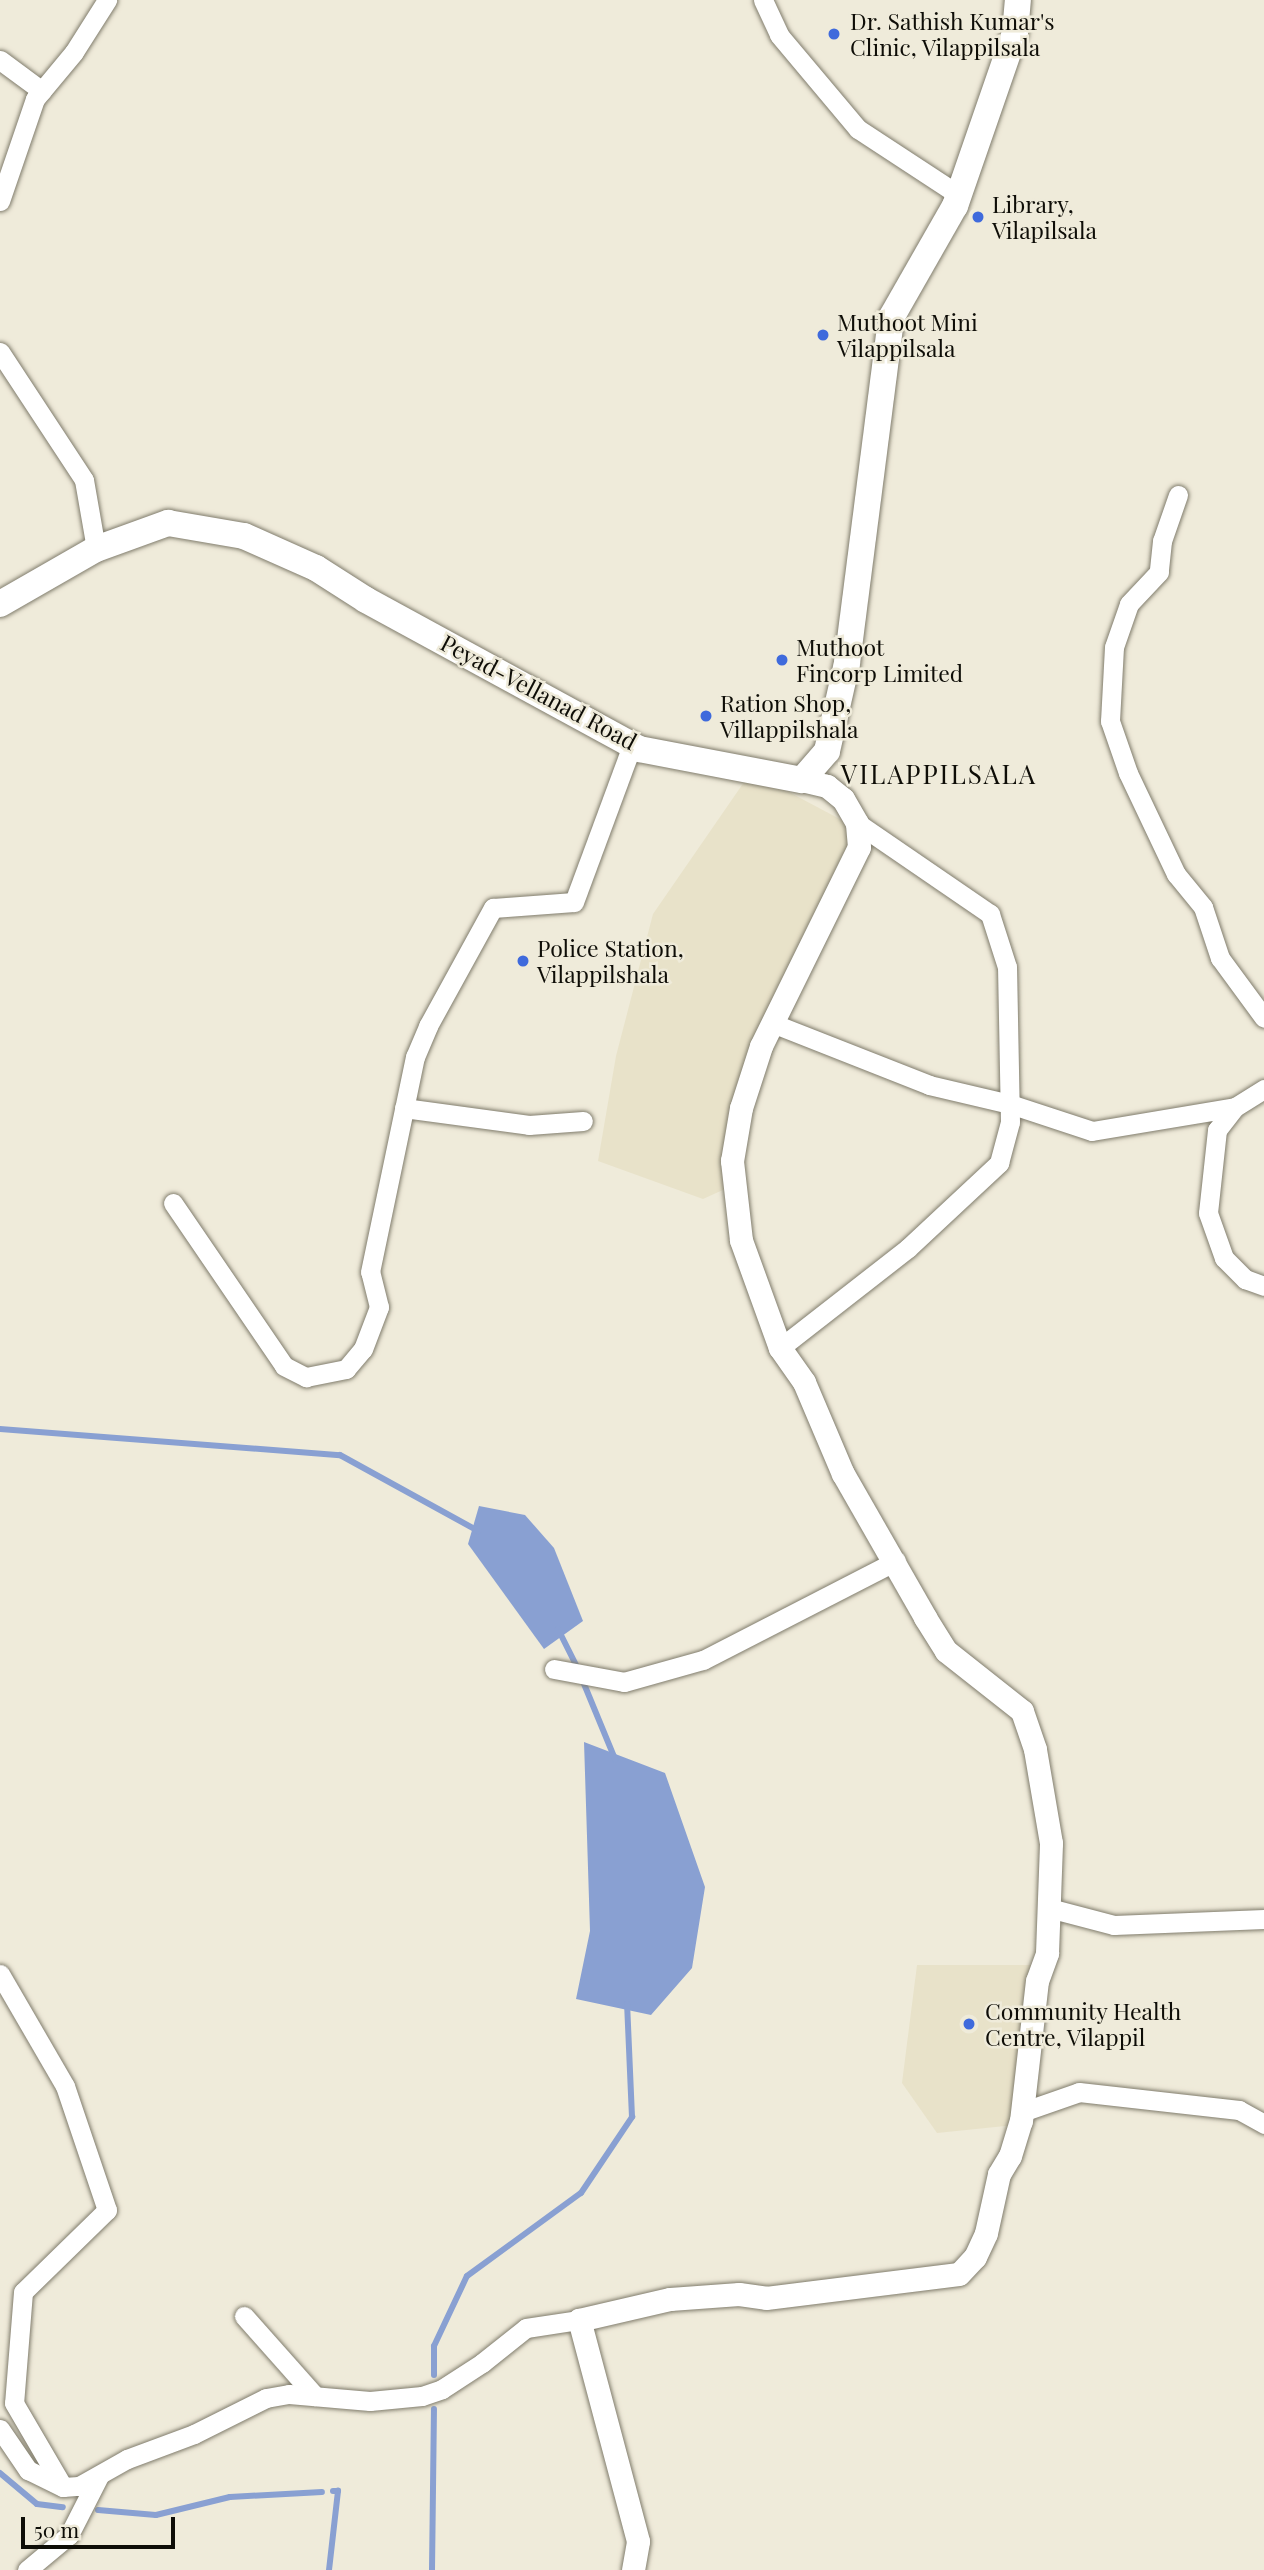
<!DOCTYPE html>
<style>
body{margin:0}
#map{position:relative;width:1264px;height:2570px;overflow:hidden;background:#efebda;font-family:"Playfair Display",serif}
div>[style]{position:absolute}
.built>*{inset:0;background:#e8e2c9}
.water>*{inset:0;background:#89a0d2}
.stream>*{height:6px;margin:-3px;padding:0 3px;transform-origin:3px;border-radius:3px;background:#89a0d2}
.roads{filter:drop-shadow(0 0 2px #807c6c) drop-shadow(0 0 2px #807c6c)}
.minor>*{height:19px;margin:-9.5px;padding:0 9.5px;transform-origin:9.5px;border-radius:9.5px;background:#fff}
.tertiary>*{height:23px;margin:-11.5px;padding:0 11.5px;transform-origin:11.5px;border-radius:11.5px;background:#fff}
.secondary>*{height:26px;margin:-13px;padding:0 13px;transform-origin:13px;border-radius:13px;background:#fff}
.dots>*{width:19px;height:19px;translate:-50% -50%;box-sizing:border-box;border:4px solid #efebda;border-radius:50%}
span{translate:-50% -50%;white-space:nowrap;text-align:center;line-height:1.15;-webkit-text-stroke:5px #efebda;paint-order:stroke}
.poi-label{font-size:23px;color:#0e0d07}
.left{translate:0 -50%;text-align:left}
.street-label{font-size:23px;color:#0e0d07}
.quarter-label{font-size:26px;color:#0e0d07;letter-spacing:2px}
.scale{position:absolute;left:21px;top:2517px;width:154px;height:32px;box-sizing:border-box;border:4px solid #0e0d07;border-top:0;padding-left:9px;font-size:21px;line-height:24px;white-space:nowrap;color:#0e0d07;-webkit-text-stroke:5px #efebda;paint-order:stroke}
</style>
<div id="map">
<div class="built">
<i style="clip-path:polygon(751px 772px,851px 825px,853px 844px,769px 1014px,725px 1189px,703px 1199px,598px 1161px,616px 1056px,653px 914px)"></i>
<i style="clip-path:polygon(917px 1965px,1037px 1965px,1015px 2125px,937px 2133px,902px 2083px)"></i>
</div>
<div class="water">
<i style="clip-path:polygon(479px 1506px,525px 1515px,554px 1548px,583px 1621px,544px 1649px,468px 1544px)"></i>
<i style="clip-path:polygon(584px 1742px,665px 1773px,705px 1887px,692px 1968px,651px 2015px,576px 1999px,590px 1931px)"></i>
</div>
<div class="stream">
<i style="left:0;top:1429px;width:341px;rotate:4.4deg"></i>
<i style="left:340px;top:1455px;width:158px;rotate:28.8deg"></i>
<i style="left:558px;top:1629px;width:45px;rotate:63.4deg"></i>
<i style="left:582px;top:1679px;width:87px;rotate:67.6deg"></i>
<i style="left:434px;top:2375px;width:29px;rotate:-90deg"></i>
<i style="left:434px;top:2346px;width:77px;rotate:-64.8deg"></i>
<i style="left:467px;top:2276px;width:141px;rotate:-36.1deg"></i>
<i style="left:581px;top:2193px;width:92px;rotate:-56.1deg"></i>
<i style="left:632px;top:2117px;width:113px;rotate:-92.5deg"></i>
<i style="left:0;top:2473px;width:48px;rotate:40deg"></i>
<i style="left:37px;top:2504px;width:26px;rotate:7deg"></i>
<i style="left:98px;top:2510px;width:58px;rotate:4.9deg"></i>
<i style="left:156px;top:2515px;width:76px;rotate:-13.7deg"></i>
<i style="left:230px;top:2497px;width:92px;rotate:-3.1deg"></i>
<i style="left:329px;top:2570px;width:80px;rotate:-83.5deg"></i>
<i style="left:338px;top:2491px;width:5px;rotate:180deg"></i>
<i style="left:432px;top:2570px;width:161px;rotate:-89.3deg"></i>
</div>
<div class="roads">
<div class="minor">
<i style="left:763px;top:0;width:38px;rotate:65deg"></i>
<i style="left:779px;top:35px;width:123px;rotate:50deg"></i>
<i style="left:858px;top:129px;width:121px;rotate:33.2deg"></i>
<i style="left:0;top:60px;width:52px;rotate:36.4deg"></i>
<i style="left:0;top:201px;width:108px;rotate:-71.1deg"></i>
<i style="left:35px;top:99px;width:61px;rotate:-50.3deg"></i>
<i style="left:74px;top:52px;width:62px;rotate:-57.6deg"></i>
<i style="left:0;top:352px;width:153px;rotate:56.7deg"></i>
<i style="left:84px;top:480px;width:70px;rotate:80.1deg"></i>
<i style="left:1178px;top:495px;width:49px;rotate:109.2deg"></i>
<i style="left:1162px;top:541px;width:31px;rotate:96deg"></i>
<i style="left:1159px;top:572px;width:44px;rotate:133.2deg"></i>
<i style="left:1129px;top:604px;width:46px;rotate:109.2deg"></i>
<i style="left:1114px;top:647px;width:74px;rotate:93.1deg"></i>
<i style="left:1110px;top:721px;width:55px;rotate:70.9deg"></i>
<i style="left:1128px;top:773px;width:112px;rotate:64.6deg"></i>
<i style="left:1176px;top:874px;width:43px;rotate:50.7deg"></i>
<i style="left:1203px;top:907px;width:54px;rotate:71.6deg"></i>
<i style="left:1220px;top:958px;width:74px;rotate:53.7deg"></i>
<i style="left:772px;top:1023px;width:169px;rotate:21.5deg"></i>
<i style="left:929px;top:1085px;width:83px;rotate:13.2deg"></i>
<i style="left:1010px;top:1104px;width:86px;rotate:18.2deg"></i>
<i style="left:1092px;top:1131px;width:145px;rotate:-9.5deg"></i>
<i style="left:1264px;top:1089px;width:34px;rotate:148deg"></i>
<i style="left:1235px;top:1107px;width:29px;rotate:128deg"></i>
<i style="left:1217px;top:1130px;width:83px;rotate:96.2deg"></i>
<i style="left:1208px;top:1213px;width:48px;rotate:70.4deg"></i>
<i style="left:1224px;top:1258px;width:30px;rotate:45deg"></i>
<i style="left:1245px;top:1279px;width:20px;rotate:20deg"></i>
<i style="left:404px;top:1108px;width:126px;rotate:7.7deg"></i>
<i style="left:529px;top:1125px;width:54px;rotate:-4.2deg"></i>
<i style="left:173px;top:1203px;width:197px;rotate:55.7deg"></i>
<i style="left:284px;top:1366px;width:25px;rotate:27deg"></i>
<i style="left:306px;top:1377px;width:41px;rotate:-11.3deg"></i>
<i style="left:346px;top:1369px;width:26px;rotate:-50deg"></i>
<i style="left:363px;top:1349px;width:45px;rotate:-69.1deg"></i>
<i style="left:379px;top:1307px;width:36px;rotate:-104deg"></i>
<i style="left:370px;top:1272px;width:220px;rotate:-78.2deg"></i>
<i style="left:415px;top:1057px;width:34px;rotate:-67deg"></i>
<i style="left:428px;top:1026px;width:135px;rotate:-61.2deg"></i>
<i style="left:493px;top:908px;width:81px;rotate:-4.2deg"></i>
<i style="left:574px;top:902px;width:167px;rotate:-69.7deg"></i>
<i style="left:780px;top:1348px;width:162px;rotate:-38deg"></i>
<i style="left:908px;top:1248px;width:125px;rotate:-43deg"></i>
<i style="left:999px;top:1163px;width:42px;rotate:-75deg"></i>
<i style="left:1010px;top:1122px;width:155px;rotate:-91.1deg"></i>
<i style="left:1007px;top:967px;width:56px;rotate:-107.8deg"></i>
<i style="left:990px;top:914px;width:161px;rotate:-145.6deg"></i>
<i style="left:554px;top:1669px;width:71px;rotate:10.5deg"></i>
<i style="left:624px;top:1682px;width:82px;rotate:-15.6deg"></i>
<i style="left:703px;top:1660px;width:217px;rotate:-27.2deg"></i>
<i style="left:1049px;top:1908px;width:67px;rotate:14.7deg"></i>
<i style="left:1114px;top:1925px;width:150px;rotate:-2.3deg"></i>
<i style="left:0;top:1974px;width:129px;rotate:59.9deg"></i>
<i style="left:65px;top:2086px;width:131px;rotate:71.3deg"></i>
<i style="left:107px;top:2210px;width:117px;rotate:135.7deg"></i>
<i style="left:23px;top:2292px;width:111px;rotate:94.6deg"></i>
<i style="left:14px;top:2403px;width:97px;rotate:59.7deg"></i>
<i style="left:1022px;top:2112px;width:60px;rotate:-19.3deg"></i>
<i style="left:1079px;top:2092px;width:161px;rotate:6.4deg"></i>
<i style="left:1239px;top:2110px;width:29px;rotate:29deg"></i>
<i style="left:244px;top:2316px;width:107px;rotate:48.4deg"></i>
<i style="left:0;top:2429px;width:50px;rotate:55.7deg"></i>
<i style="left:28px;top:2470px;width:39px;rotate:26deg"></i>
<i style="left:63px;top:2487px;width:16px;rotate:-4deg"></i>
<i style="left:79px;top:2486px;width:55px;rotate:-29.4deg"></i>
<i style="left:127px;top:2459px;width:72px;rotate:-20.5deg"></i>
<i style="left:194px;top:2434px;width:80px;rotate:-26.6deg"></i>
<i style="left:266px;top:2398px;width:23px;rotate:-10deg"></i>
<i style="left:289px;top:2394px;width:81px;rotate:4.9deg"></i>
<i style="left:370px;top:2401px;width:52px;rotate:-5.5deg"></i>
<i style="left:422px;top:2396px;width:21px;rotate:-19deg"></i>
<i style="left:442px;top:2389px;width:48px;rotate:-33deg"></i>
<i style="left:482px;top:2363px;width:56px;rotate:-38.5deg"></i>
<i style="left:526px;top:2328px;width:54px;rotate:-8.6deg"></i>
<i style="left:27px;top:2570px;width:55px;rotate:-39.8deg"></i>
<i style="left:69px;top:2535px;width:66px;rotate:-63deg"></i>
</div>
<div class="tertiary">
<i style="left:633px;top:2570px;width:29px;rotate:-80deg"></i>
<i style="left:638px;top:2541px;width:229px;rotate:-104.9deg"></i>
<i style="left:579px;top:2320px;width:93px;rotate:-13deg"></i>
<i style="left:670px;top:2299px;width:69px;rotate:-4.1deg"></i>
<i style="left:739px;top:2294px;width:27px;rotate:8deg"></i>
<i style="left:766px;top:2298px;width:194px;rotate:-7.1deg"></i>
<i style="left:959px;top:2274px;width:23px;rotate:-47deg"></i>
<i style="left:975px;top:2257px;width:26px;rotate:-65deg"></i>
<i style="left:986px;top:2233px;width:60px;rotate:-77.6deg"></i>
<i style="left:999px;top:2174px;width:21px;rotate:-59deg"></i>
<i style="left:1010px;top:2156px;width:37px;rotate:-73deg"></i>
<i style="left:1021px;top:2121px;width:141px;rotate:-83.5deg"></i>
<i style="left:1037px;top:1981px;width:30px;rotate:-70deg"></i>
<i style="left:1047px;top:1953px;width:110px;rotate:-87.9deg"></i>
<i style="left:1051px;top:1843px;width:95px;rotate:-99.7deg"></i>
<i style="left:1035px;top:1749px;width:40px;rotate:-108.9deg"></i>
<i style="left:1022px;top:1711px;width:97px;rotate:-141.7deg"></i>
<i style="left:946px;top:1651px;width:40px;rotate:-122deg"></i>
<i style="left:925px;top:1617px;width:165px;rotate:-119.8deg"></i>
<i style="left:843px;top:1474px;width:100px;rotate:-113deg"></i>
<i style="left:804px;top:1382px;width:42px;rotate:-125.2deg"></i>
<i style="left:780px;top:1348px;width:115px;rotate:-109.9deg"></i>
<i style="left:741px;top:1240px;width:80px;rotate:-96.5deg"></i>
<i style="left:732px;top:1161px;width:54px;rotate:-80.4deg"></i>
<i style="left:741px;top:1108px;width:65px;rotate:-72.1deg"></i>
<i style="left:761px;top:1046px;width:222px;rotate:-63.8deg"></i>
<i style="left:859px;top:847px;width:24px;rotate:-95deg"></i>
<i style="left:857px;top:823px;width:28px;rotate:-120deg"></i>
<i style="left:843px;top:799px;width:21px;rotate:-141deg"></i>
<i style="left:827px;top:786px;width:26px;rotate:-167deg"></i>
</div>
<div class="secondary">
<i style="left:0;top:604px;width:111px;rotate:-29.8deg"></i>
<i style="left:96px;top:549px;width:77px;rotate:-19.9deg"></i>
<i style="left:168px;top:523px;width:77px;rotate:9.7deg"></i>
<i style="left:244px;top:536px;width:79px;rotate:24deg"></i>
<i style="left:316px;top:568px;width:59px;rotate:32.6deg"></i>
<i style="left:366px;top:600px;width:311px;rotate:28.6deg"></i>
<i style="left:639px;top:749px;width:166px;rotate:10.8deg"></i>
<i style="left:802px;top:780px;width:38px;rotate:-49deg"></i>
<i style="left:827px;top:751px;width:90px;rotate:-77.2deg"></i>
<i style="left:847px;top:663px;width:348px;rotate:-82.7deg"></i>
<i style="left:891px;top:318px;width:129px;rotate:-60.3deg"></i>
<i style="left:955px;top:206px;width:183px;rotate:-70.9deg"></i>
<i style="left:1015px;top:33px;width:33px;rotate:-85deg"></i>
</div>
</div>
<div class="dots">
<i style="left:834px;top:34px;background:#3f6adc"></i>
<i style="left:978px;top:217px;background:#3f6adc"></i>
<i style="left:823px;top:335px;background:#3f6adc"></i>
<i style="left:782px;top:660px;background:#3f6adc"></i>
<i style="left:706px;top:716px;background:#3f6adc"></i>
<i style="left:523px;top:961px;background:#3f6adc"></i>
<i style="left:969px;top:2024px;background:#3f6adc"></i>
</div>
<div class="poi-label">
<span class="left" style="left:850px;top:34px">Dr. Sathish Kumar's<br>Clinic, Vilappilsala</span>
<span class="left" style="left:992px;top:217px">Library,<br>Vilapilsala</span>
<span class="left" style="left:837px;top:335px">Muthoot Mini<br>Vilappilsala</span>
<span class="left" style="left:796px;top:660px">Muthoot<br>Fincorp Limited</span>
<span class="left" style="left:720px;top:716px">Ration Shop,<br>Villappilshala</span>
<span class="left" style="left:537px;top:961px">Police Station,<br>Vilappilshala</span>
<span class="left" style="left:985px;top:2024px">Community Health<br>Centre, Vilappil</span>
</div>
<div class="street-label">
<span style="left:539px;top:692px;rotate:28deg">Peyad-Vellanad Road</span>
</div>
<div class="quarter-label">
<span style="left:939px;top:774px">VILAPPILSALA</span>
</div>
<div class="scale">50 m</div>
</div>
